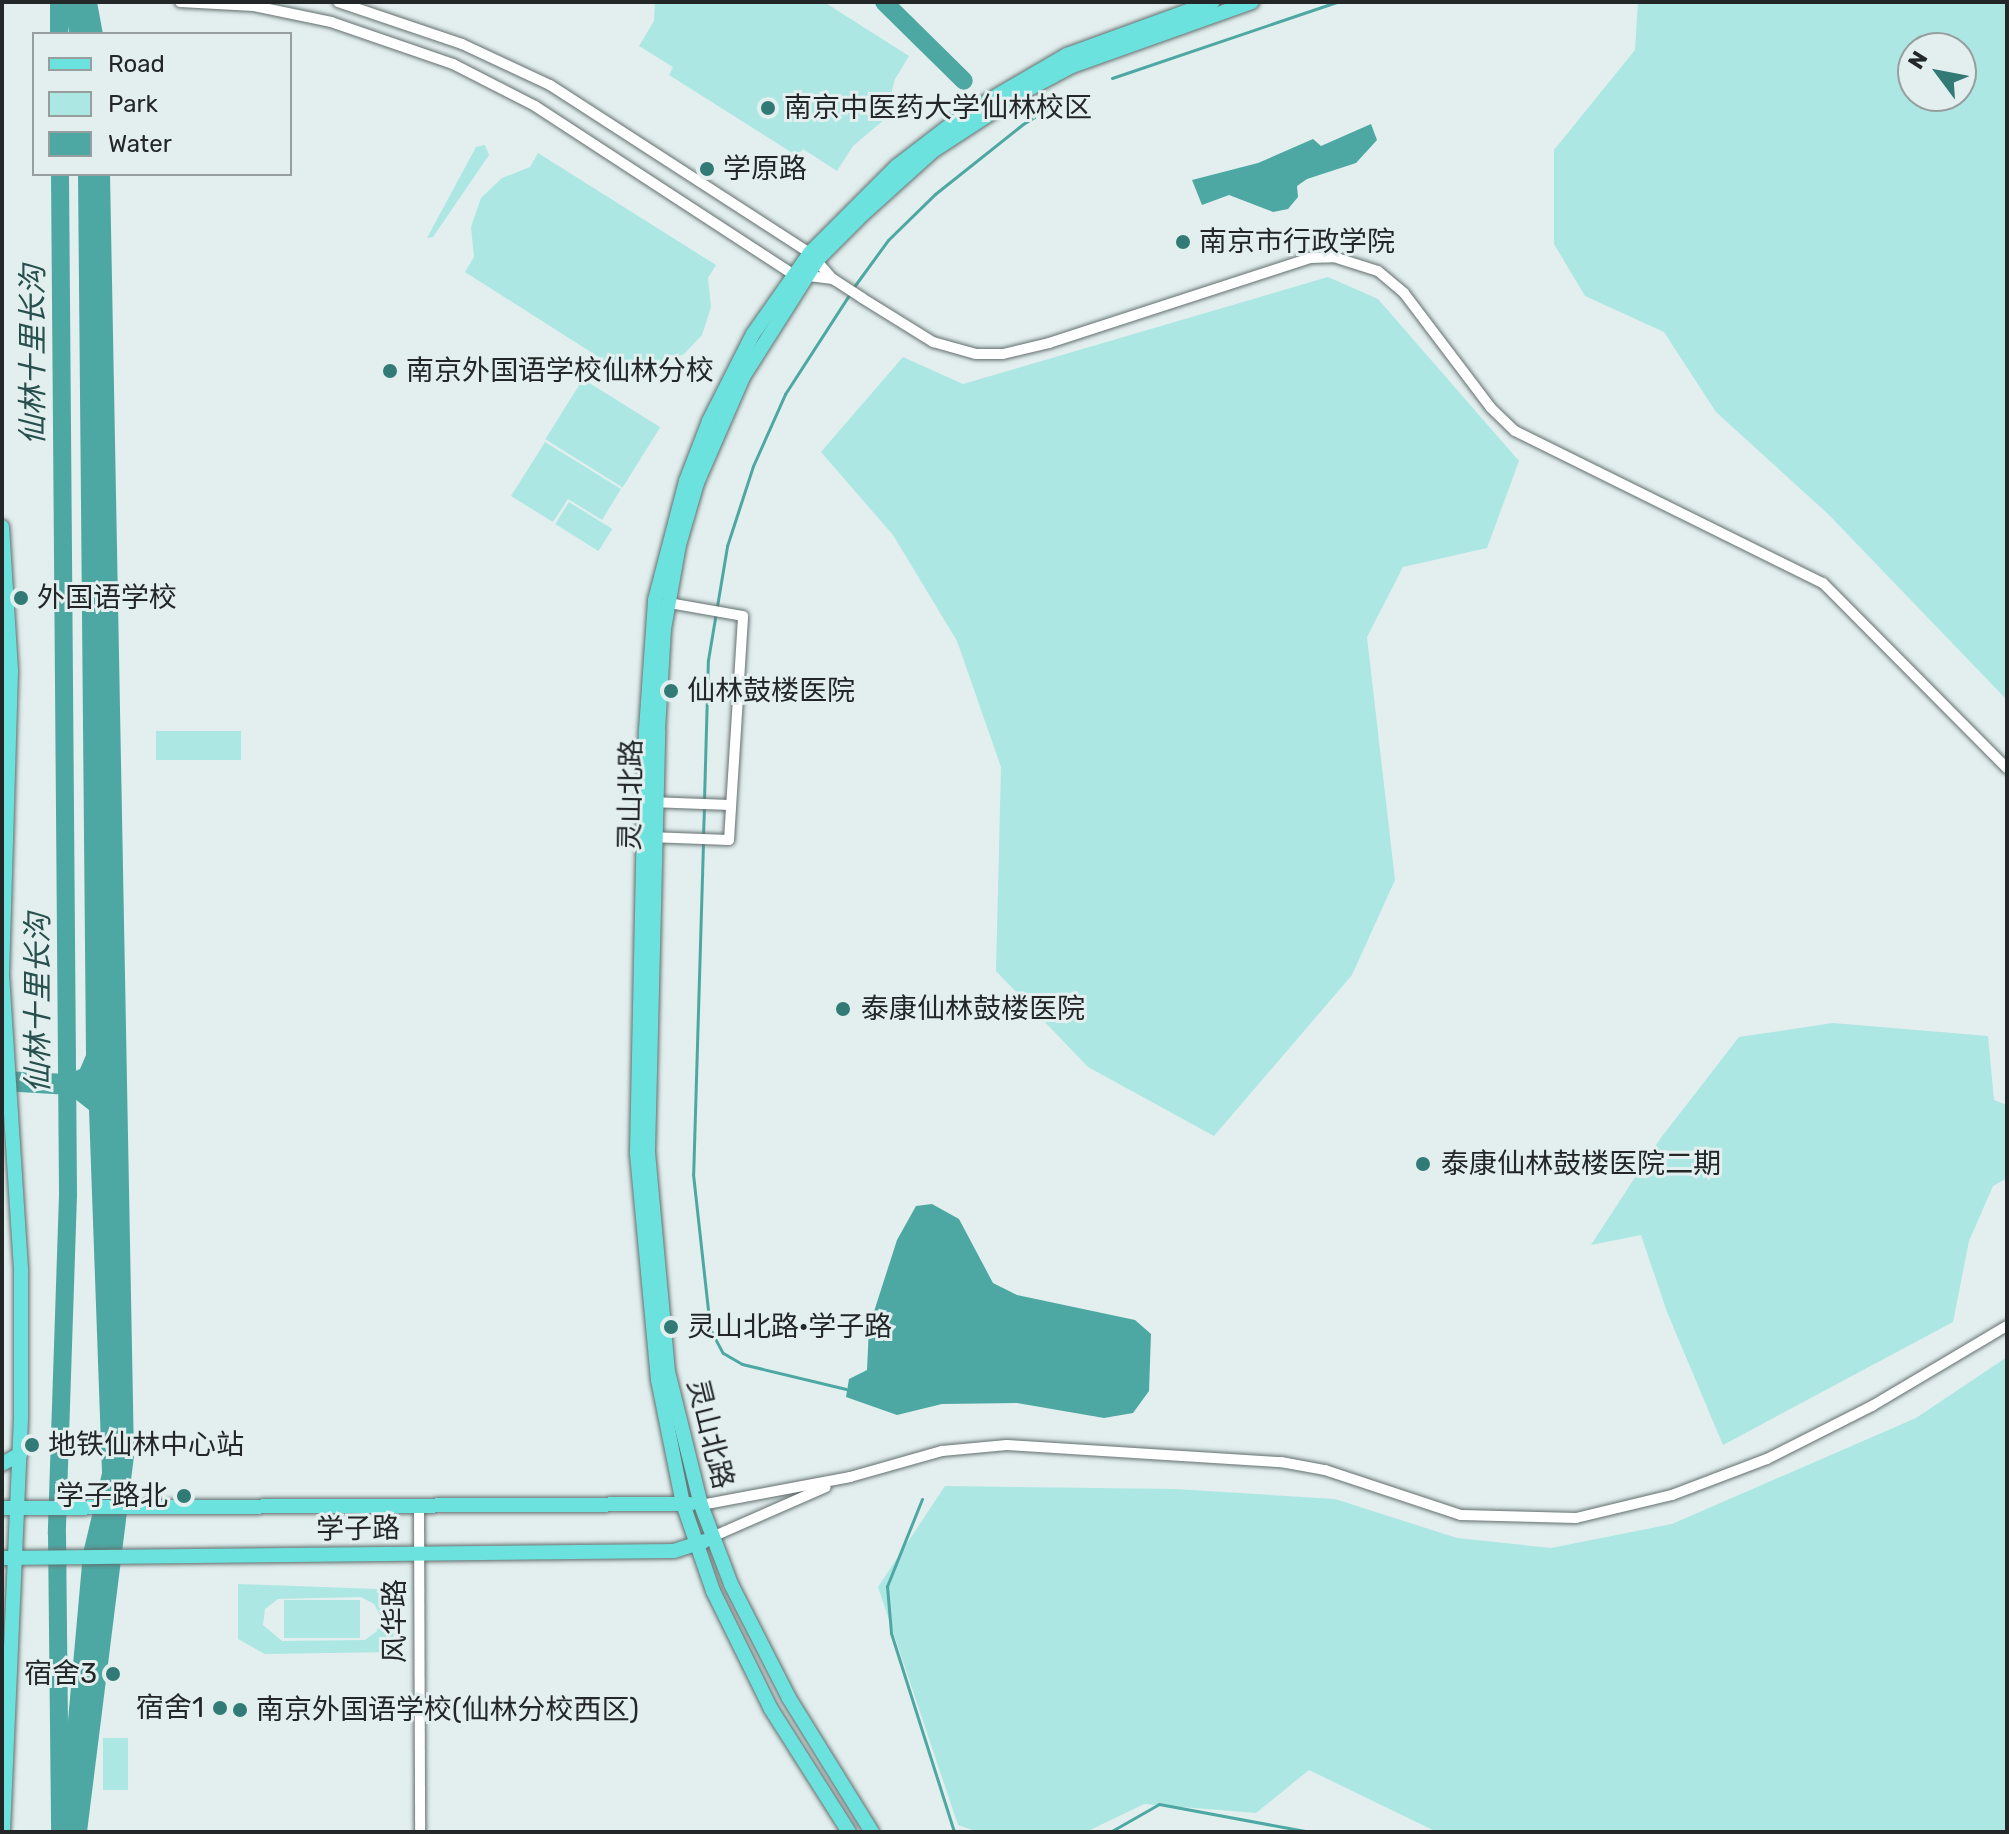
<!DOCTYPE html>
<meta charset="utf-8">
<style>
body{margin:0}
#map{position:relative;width:2009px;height:1834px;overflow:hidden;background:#e2efee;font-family:Rubik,"Noto Sans SC",sans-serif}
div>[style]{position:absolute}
.green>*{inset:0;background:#ace7e3;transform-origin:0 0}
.water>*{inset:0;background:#4da8a3}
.stream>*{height:3px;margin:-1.5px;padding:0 1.5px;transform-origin:1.5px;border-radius:1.5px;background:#4da8a3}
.river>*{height:18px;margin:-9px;padding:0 9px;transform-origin:9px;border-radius:9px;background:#4da8a3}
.roads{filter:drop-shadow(0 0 2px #636f6e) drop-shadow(0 0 2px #636f6e)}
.minor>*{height:10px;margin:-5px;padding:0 5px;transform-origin:5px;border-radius:5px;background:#fff}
.major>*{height:14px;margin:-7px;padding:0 7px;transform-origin:7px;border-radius:7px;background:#6be2de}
.dots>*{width:22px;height:22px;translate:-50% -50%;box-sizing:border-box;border:4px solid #e2efee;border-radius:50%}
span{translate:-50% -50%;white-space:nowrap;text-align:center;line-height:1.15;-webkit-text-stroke:6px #e2efee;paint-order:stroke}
.poi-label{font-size:28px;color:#232727}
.left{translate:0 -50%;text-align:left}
.right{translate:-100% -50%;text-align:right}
.street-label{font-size:28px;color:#232727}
.water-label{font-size:30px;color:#264f4d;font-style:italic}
.frame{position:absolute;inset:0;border:4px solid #232727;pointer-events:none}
.legend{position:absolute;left:32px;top:32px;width:260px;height:144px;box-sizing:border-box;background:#e2efee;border:2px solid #969f9e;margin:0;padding:10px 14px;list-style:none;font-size:24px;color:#232727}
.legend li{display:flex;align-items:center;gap:16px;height:40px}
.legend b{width:40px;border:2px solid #969f9e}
.north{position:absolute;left:1897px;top:32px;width:80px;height:80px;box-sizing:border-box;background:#e2efee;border:2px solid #969f9e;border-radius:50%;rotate:302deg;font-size:22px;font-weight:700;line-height:32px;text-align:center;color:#232727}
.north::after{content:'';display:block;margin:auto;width:28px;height:36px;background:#317a76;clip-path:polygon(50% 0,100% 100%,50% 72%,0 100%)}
</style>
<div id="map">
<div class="green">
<i style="clip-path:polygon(655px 2px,824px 2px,909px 56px,895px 79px,885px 119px,853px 146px,837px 171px,803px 149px,797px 156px,669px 75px,673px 67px,639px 46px,654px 21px)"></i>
<i style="clip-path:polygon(evenodd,1638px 2px,2007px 2px,2007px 700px,1828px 514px,1716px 412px,1664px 332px,1585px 296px,1554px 244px,1554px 150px,1635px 50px,1638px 2px,1913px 48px,1961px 48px,1961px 96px,1913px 96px,1913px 48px)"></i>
<i style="clip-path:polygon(485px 145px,489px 155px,433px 237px,427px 238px,476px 147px)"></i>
<i style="clip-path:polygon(538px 153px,716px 265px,708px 278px,711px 307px,702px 335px,684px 354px,653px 366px,641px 384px,465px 272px,474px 257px,471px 227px,481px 198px,502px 178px,530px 167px)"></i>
<i style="clip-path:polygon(1328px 277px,1378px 299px,1519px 461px,1487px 548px,1403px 567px,1367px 637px,1395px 880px,1352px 975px,1214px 1136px,1088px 1067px,996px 971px,1001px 767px,957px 641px,893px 535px,821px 452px,903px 357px,963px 384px)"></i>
<i style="left:583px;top:379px;width:91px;height:71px;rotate:32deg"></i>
<i style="clip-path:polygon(545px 442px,621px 489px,602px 520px,568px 499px,553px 522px,511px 496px)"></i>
<i style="left:569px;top:502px;width:51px;height:26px;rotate:32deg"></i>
<i style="left:241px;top:731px;width:29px;height:85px;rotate:90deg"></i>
<i style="clip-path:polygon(1833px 1023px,1988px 1036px,1994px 1100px,2007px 1105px,2007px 1178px,1993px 1186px,1969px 1241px,1953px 1322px,1723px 1445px,1667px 1312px,1641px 1235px,1591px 1245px,1660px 1139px,1739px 1037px)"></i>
<i style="clip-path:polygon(2007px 1357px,2007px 1832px,1437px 1832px,1309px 1770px,1256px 1813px,1144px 1804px,1086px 1832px,979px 1832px,958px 1825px,878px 1587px,945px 1486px,1175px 1489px,1335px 1499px,1457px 1538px,1551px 1548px,1672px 1524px,1916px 1418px)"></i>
<i style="clip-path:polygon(evenodd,238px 1584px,377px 1589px,394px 1611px,393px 1652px,265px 1654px,238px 1639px,238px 1584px,361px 1597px,374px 1604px,381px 1617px,377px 1631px,365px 1640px,282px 1641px,263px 1625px,265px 1609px,278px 1599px,361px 1597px)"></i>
<i style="left:360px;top:1600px;width:38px;height:76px;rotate:90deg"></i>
<i style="left:103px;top:1738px;width:25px;height:52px"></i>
</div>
<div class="water">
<i style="clip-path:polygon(65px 2px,97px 2px,103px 34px,69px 34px)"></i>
<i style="clip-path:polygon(1371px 124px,1377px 140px,1356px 163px,1307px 179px,1297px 186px,1298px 197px,1288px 209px,1273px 212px,1229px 195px,1202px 205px,1192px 180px,1258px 163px,1313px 139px,1321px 146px)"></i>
<i style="clip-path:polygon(78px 174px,110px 174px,134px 1456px,87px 1832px,58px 1832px,83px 1553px,102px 1473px,89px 1110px,70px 1095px,2px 1091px,2px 1071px,69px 1074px,80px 1069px,86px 1055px)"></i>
<i style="clip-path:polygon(932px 1204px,959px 1219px,993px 1283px,1017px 1295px,1135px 1320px,1151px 1334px,1149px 1391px,1133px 1413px,1104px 1418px,1017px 1403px,942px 1404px,897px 1415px,846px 1397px,849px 1379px,867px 1370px,869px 1327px,897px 1240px,916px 1206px)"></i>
</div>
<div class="stream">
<i style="left:1112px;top:78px;width:237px;rotate:-18.7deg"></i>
<i style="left:853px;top:288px;width:59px;rotate:-53.9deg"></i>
<i style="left:888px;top:240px;width:66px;rotate:-44.4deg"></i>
<i style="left:935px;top:194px;width:112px;rotate:-38.5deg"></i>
<i style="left:1023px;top:124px;width:57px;rotate:-31.5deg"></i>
<i style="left:704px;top:800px;width:140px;rotate:-88.4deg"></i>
<i style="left:708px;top:660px;width:116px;rotate:-80.5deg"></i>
<i style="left:727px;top:546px;width:84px;rotate:-72deg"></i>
<i style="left:753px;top:466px;width:79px;rotate:-66deg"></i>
<i style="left:785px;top:394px;width:118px;rotate:-57.1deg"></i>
<i style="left:703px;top:836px;width:29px;rotate:-88deg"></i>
<i style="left:703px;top:843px;width:331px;rotate:91.7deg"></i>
<i style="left:693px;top:1174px;width:156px;rotate:83.7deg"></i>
<i style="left:710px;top:1329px;width:27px;rotate:62deg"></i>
<i style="left:723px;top:1353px;width:22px;rotate:30deg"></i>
<i style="left:742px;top:1364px;width:107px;rotate:13.5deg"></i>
<i style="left:922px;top:1499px;width:94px;rotate:111.9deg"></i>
<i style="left:887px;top:1586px;width:47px;rotate:85.1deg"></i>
<i style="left:891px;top:1633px;width:209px;rotate:72.4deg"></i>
<i style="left:1110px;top:1832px;width:56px;rotate:-29.7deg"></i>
<i style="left:1159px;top:1804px;width:154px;rotate:10.5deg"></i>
</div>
<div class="river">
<i style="left:59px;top:2px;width:32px;rotate:90deg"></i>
<i style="left:884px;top:2px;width:112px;rotate:44.6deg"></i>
<i style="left:60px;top:174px;width:1021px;rotate:89.55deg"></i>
<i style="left:68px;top:1195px;width:339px;rotate:91.9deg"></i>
<i style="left:57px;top:1534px;width:298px;rotate:89.4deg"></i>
</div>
<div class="roads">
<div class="minor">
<i style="left:180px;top:2px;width:74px;rotate:3.1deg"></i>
<i style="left:254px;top:6px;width:79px;rotate:11.7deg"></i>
<i style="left:331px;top:22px;width:129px;rotate:19deg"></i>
<i style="left:453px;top:64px;width:92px;rotate:27.1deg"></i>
<i style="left:535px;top:106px;width:308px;rotate:33.1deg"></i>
<i style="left:793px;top:274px;width:40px;rotate:7.1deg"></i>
<i style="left:338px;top:2px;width:131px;rotate:18.7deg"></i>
<i style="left:462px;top:44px;width:97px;rotate:25deg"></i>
<i style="left:550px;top:85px;width:310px;rotate:32.9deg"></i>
<i style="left:810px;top:253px;width:35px;rotate:49deg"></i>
<i style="left:833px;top:279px;width:35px;rotate:33deg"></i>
<i style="left:862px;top:298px;width:84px;rotate:31.8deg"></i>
<i style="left:933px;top:342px;width:45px;rotate:15.6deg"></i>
<i style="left:976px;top:354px;width:27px"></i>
<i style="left:1003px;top:354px;width:47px;rotate:-13.4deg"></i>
<i style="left:1049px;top:343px;width:274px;rotate:-18deg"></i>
<i style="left:1310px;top:258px;width:24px;rotate:-2deg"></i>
<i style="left:1334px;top:257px;width:46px;rotate:17.7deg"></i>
<i style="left:1378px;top:271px;width:34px;rotate:40deg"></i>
<i style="left:1404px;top:293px;width:144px;rotate:52.9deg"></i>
<i style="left:1491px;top:408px;width:33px;rotate:44deg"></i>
<i style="left:1515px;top:431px;width:343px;rotate:26.3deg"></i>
<i style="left:1823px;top:583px;width:261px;rotate:45.2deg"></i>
<i style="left:650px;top:802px;width:80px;rotate:2.1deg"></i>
<i style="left:649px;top:837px;width:80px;rotate:2.1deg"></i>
<i style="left:729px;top:840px;width:224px;rotate:-86.4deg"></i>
<i style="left:743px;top:616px;width:75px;rotate:-170deg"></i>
<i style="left:419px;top:1505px;width:327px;rotate:89.8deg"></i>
<i style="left:701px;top:1505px;width:152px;rotate:-10.6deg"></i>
<i style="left:850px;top:1477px;width:96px;rotate:-15.8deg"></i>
<i style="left:942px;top:1451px;width:65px;rotate:-5.3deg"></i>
<i style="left:1007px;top:1445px;width:275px;rotate:3.6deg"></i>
<i style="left:1281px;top:1462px;width:45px;rotate:10.3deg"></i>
<i style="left:1325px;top:1470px;width:143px;rotate:18.3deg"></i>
<i style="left:1461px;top:1515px;width:115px;rotate:1.5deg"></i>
<i style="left:1576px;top:1518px;width:99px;rotate:-13.5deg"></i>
<i style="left:1672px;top:1495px;width:102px;rotate:-20.8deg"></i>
<i style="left:1767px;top:1459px;width:118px;rotate:-26.8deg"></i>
<i style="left:1872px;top:1406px;width:157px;rotate:-30.7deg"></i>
<i style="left:712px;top:1537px;width:124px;rotate:-23.7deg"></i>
</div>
<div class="major">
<i style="left:2px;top:527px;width:144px;rotate:86.4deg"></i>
<i style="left:11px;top:671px;width:304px;rotate:91.7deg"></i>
<i style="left:2px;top:975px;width:296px;rotate:86.3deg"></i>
<i style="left:21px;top:1270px;width:148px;rotate:90deg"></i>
<i style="left:21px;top:1418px;width:414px;rotate:92.5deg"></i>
<i style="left:2px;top:1464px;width:21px;rotate:-29deg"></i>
<i style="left:2px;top:1508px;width:688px;rotate:-0.33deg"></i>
<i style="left:2px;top:1558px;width:672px;rotate:-0.6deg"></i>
<i style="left:674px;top:1551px;width:32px;rotate:-18deg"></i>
<i style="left:849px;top:1832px;width:146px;rotate:-122.4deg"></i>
<i style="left:771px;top:1709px;width:131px;rotate:-116.2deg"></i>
<i style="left:713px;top:1591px;width:92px;rotate:-109deg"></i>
<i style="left:683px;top:1504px;width:126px;rotate:-101.4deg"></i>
<i style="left:658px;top:1380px;width:229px;rotate:-95.3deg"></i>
<i style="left:637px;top:1152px;width:422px;rotate:-88.8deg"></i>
<i style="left:646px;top:730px;width:130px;rotate:-86deg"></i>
<i style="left:655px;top:600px;width:123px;rotate:-75.4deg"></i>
<i style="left:686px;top:481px;width:64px;rotate:-69deg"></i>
<i style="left:709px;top:421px;width:97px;rotate:-63.2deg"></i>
<i style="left:753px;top:334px;width:99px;rotate:-54.9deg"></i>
<i style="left:810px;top:253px;width:123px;rotate:-45deg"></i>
<i style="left:897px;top:166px;width:82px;rotate:-37.6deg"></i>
<i style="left:962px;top:116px;width:121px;rotate:-30.2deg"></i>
<i style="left:1067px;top:55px;width:155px;rotate:-20deg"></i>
<i style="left:872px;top:1832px;width:158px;rotate:-121.8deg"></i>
<i style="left:789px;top:1698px;width:128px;rotate:-117deg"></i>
<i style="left:731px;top:1584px;width:85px;rotate:-110.8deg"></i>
<i style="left:701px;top:1505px;width:137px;rotate:-103.9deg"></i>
<i style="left:668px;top:1372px;width:221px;rotate:-95.2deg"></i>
<i style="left:648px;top:1152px;width:422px;rotate:-88.6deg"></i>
<i style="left:658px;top:730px;width:101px;rotate:-86.6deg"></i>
<i style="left:664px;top:629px;width:85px;rotate:-79.9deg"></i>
<i style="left:679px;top:545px;width:65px;rotate:-73.8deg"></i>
<i style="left:697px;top:483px;width:116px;rotate:-66.5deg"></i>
<i style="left:743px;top:377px;width:140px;rotate:-57.6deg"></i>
<i style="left:818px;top:259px;width:64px;rotate:-45deg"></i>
<i style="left:863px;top:214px;width:94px;rotate:-42deg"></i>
<i style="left:933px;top:151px;width:110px;rotate:-33.1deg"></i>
<i style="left:1025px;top:91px;width:53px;rotate:-28deg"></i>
<i style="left:1072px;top:66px;width:191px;rotate:-19.6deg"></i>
</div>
</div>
<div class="dots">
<i style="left:768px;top:108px;background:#317a76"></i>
<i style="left:707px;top:169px;background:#317a76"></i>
<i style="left:1183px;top:242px;background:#317a76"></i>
<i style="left:390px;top:371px;background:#317a76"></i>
<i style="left:21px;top:598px;background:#317a76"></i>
<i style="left:671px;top:691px;background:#317a76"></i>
<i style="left:843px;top:1009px;background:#317a76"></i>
<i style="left:1423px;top:1164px;background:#317a76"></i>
<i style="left:671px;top:1327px;background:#317a76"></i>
<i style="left:32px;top:1445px;background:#317a76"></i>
<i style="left:184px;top:1496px;background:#317a76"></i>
<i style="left:113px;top:1674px;background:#317a76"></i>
<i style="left:220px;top:1708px;background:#317a76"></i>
<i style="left:240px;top:1710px;background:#317a76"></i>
</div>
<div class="poi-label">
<span class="left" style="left:784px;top:108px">南京中医药大学仙林校区</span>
<span class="left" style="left:723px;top:169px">学原路</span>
<span class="left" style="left:1199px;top:242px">南京市行政学院</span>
<span class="left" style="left:406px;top:371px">南京外国语学校仙林分校</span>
<span class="left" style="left:37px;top:598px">外国语学校</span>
<span class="left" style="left:687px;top:691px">仙林鼓楼医院</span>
<span class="left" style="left:861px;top:1009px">泰康仙林鼓楼医院</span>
<span class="left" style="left:1441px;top:1164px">泰康仙林鼓楼医院二期</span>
<span class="left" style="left:687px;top:1327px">灵山北路·学子路</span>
<span class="left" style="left:48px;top:1445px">地铁仙林中心站</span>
<span class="right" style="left:168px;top:1496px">学子路北</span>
<span class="right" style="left:97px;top:1674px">宿舍3</span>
<span class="right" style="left:204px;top:1708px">宿舍1</span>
<span class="left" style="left:256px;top:1710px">南京外国语学校(仙林分校西区)</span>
</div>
<div class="street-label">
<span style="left:631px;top:795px;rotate:-89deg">灵山北路</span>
<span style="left:710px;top:1434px;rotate:76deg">灵山北路</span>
<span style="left:358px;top:1529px;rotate:-1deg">学子路</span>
<span style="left:395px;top:1621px;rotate:-90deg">风华路</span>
</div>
<div class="water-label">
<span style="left:33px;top:355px;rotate:-90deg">仙林十里长沟</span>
<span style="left:38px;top:1003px;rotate:-90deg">仙林十里长沟</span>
</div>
<div class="frame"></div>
<ul class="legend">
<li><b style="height:10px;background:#6be2de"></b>Road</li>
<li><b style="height:22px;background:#ace7e3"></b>Park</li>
<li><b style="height:22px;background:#4da8a3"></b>Water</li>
</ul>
<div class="north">N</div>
</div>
